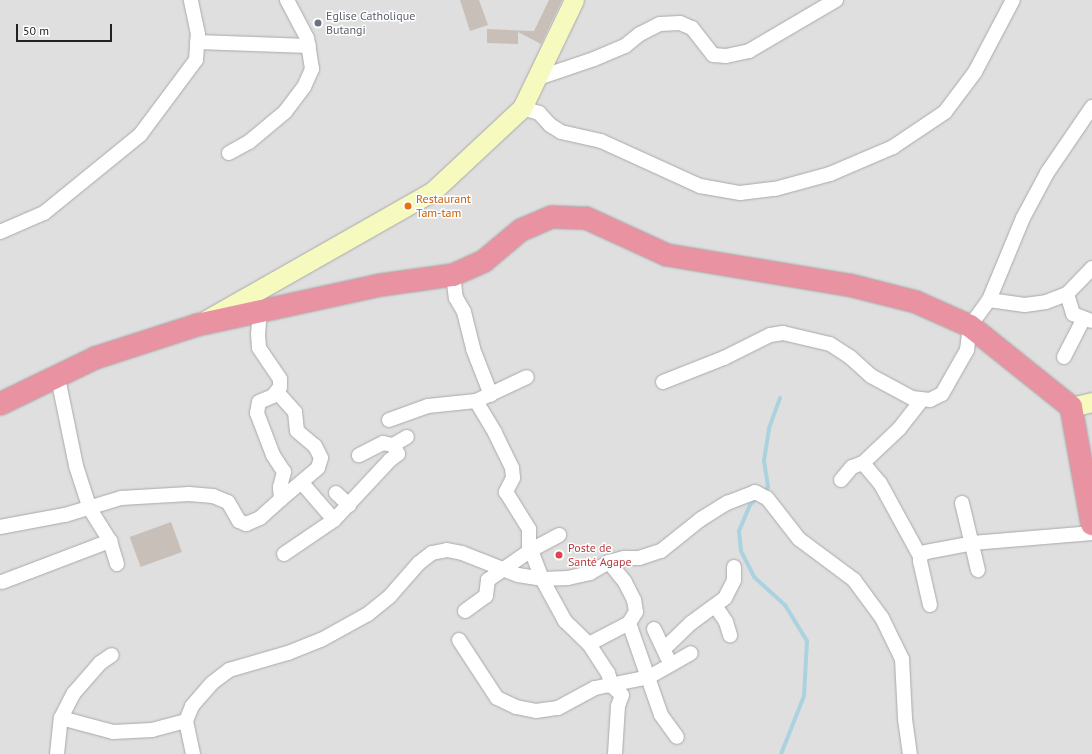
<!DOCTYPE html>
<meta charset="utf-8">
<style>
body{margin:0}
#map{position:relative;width:1092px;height:754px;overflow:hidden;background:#f2efe9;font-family:"PT Sans",sans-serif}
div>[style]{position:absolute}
.residential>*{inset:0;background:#e0dfdf;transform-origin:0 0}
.stream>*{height:4px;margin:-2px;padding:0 2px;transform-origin:2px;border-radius:2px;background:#aad3df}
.building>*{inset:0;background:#c7bfb8;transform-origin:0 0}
.roads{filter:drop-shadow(0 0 1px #a9a9a9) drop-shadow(0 0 1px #a9a9a9)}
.street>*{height:14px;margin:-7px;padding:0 7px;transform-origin:7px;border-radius:7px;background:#fff}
.secondary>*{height:19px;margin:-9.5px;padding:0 9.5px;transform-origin:9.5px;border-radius:9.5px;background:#f7fabf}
.highway>*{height:22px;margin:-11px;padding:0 11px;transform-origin:11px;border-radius:11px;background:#e892a2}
.dots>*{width:11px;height:11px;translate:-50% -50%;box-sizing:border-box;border:2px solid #fff;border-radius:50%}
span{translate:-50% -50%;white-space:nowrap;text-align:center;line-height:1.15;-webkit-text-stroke:3px #fff;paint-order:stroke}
.worship-label{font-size:12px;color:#5b616d}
.left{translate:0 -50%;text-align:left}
.food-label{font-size:12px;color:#c56008}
.health-label{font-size:12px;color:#be3a42}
.scale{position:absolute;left:16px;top:24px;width:96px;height:18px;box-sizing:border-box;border:2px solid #222;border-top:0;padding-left:5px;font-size:12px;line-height:14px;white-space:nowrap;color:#222;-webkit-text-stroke:3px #fff;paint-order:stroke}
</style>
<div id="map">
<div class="residential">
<i style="left:0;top:0;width:1092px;height:754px"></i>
</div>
<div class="stream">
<i style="left:780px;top:398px;width:33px;rotate:110deg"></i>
<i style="left:769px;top:429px;width:32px;rotate:99deg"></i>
<i style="left:764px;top:461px;width:26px;rotate:81deg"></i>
<i style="left:768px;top:487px;width:25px;rotate:135deg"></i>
<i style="left:750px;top:505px;width:28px;rotate:113deg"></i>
<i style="left:739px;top:531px;width:20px;rotate:84deg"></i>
<i style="left:741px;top:551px;width:29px;rotate:63deg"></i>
<i style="left:754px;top:577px;width:42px;rotate:42.1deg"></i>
<i style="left:785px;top:605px;width:42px;rotate:58.6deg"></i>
<i style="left:807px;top:641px;width:55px;rotate:93.1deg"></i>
<i style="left:804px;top:696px;width:62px;rotate:111.6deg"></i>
</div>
<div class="building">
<i style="clip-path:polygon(460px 0,479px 0,488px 25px,470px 31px)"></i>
<i style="clip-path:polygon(549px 0,562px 0,541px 44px,518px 32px,518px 44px,487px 43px,487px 29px,534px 31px)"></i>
<i style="left:171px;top:522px;width:32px;height:44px;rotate:70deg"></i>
</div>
<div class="roads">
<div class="street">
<i style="left:197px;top:42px;width:112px;rotate:2deg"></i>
<i style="left:535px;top:79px;width:62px;rotate:-18.7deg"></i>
<i style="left:594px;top:59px;width:34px;rotate:-23deg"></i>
<i style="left:625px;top:46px;width:19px;rotate:-39deg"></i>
<i style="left:640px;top:34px;width:22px;rotate:-27deg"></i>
<i style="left:660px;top:24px;width:20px;rotate:-3deg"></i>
<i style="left:680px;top:23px;width:13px;rotate:23deg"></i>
<i style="left:692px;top:28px;width:34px;rotate:52deg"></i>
<i style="left:713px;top:55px;width:13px;rotate:4deg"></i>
<i style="left:726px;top:56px;width:24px;rotate:-12deg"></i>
<i style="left:749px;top:51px;width:101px;rotate:-30.4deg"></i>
<i style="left:522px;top:108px;width:18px;rotate:16deg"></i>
<i style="left:539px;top:113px;width:16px;rotate:47deg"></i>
<i style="left:550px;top:125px;width:13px;rotate:32deg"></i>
<i style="left:561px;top:132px;width:41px;rotate:12.7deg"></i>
<i style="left:601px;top:141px;width:109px;rotate:24.4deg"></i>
<i style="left:700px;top:186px;width:41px;rotate:9.9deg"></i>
<i style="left:740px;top:193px;width:35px;rotate:-7deg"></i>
<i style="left:775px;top:189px;width:57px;rotate:-15.3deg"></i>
<i style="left:830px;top:174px;width:69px;rotate:-23.2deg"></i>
<i style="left:893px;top:147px;width:63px;rotate:-33.9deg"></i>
<i style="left:945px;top:112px;width:50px;rotate:-53.1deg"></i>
<i style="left:975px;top:72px;width:81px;rotate:-62.2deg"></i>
<i style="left:229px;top:153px;width:23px;rotate:-29deg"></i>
<i style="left:249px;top:142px;width:47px;rotate:-39.8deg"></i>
<i style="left:285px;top:112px;width:31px;rotate:-53deg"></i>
<i style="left:304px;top:87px;width:20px;rotate:-66deg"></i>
<i style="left:312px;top:69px;width:31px;rotate:-99deg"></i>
<i style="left:307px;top:38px;width:43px;rotate:-117.8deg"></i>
<i style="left:0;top:232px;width:48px;rotate:-23.4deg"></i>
<i style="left:44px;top:213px;width:124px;rotate:-39.1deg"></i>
<i style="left:140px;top:135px;width:94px;rotate:-53.3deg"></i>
<i style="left:196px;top:60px;width:26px;rotate:-86deg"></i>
<i style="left:198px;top:34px;width:35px;rotate:-102deg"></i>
<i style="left:453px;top:275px;width:23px;rotate:83deg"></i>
<i style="left:456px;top:298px;width:16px;rotate:60deg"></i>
<i style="left:464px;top:312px;width:38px;rotate:76deg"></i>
<i style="left:473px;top:349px;width:49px;rotate:68.6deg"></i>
<i style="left:1067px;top:294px;width:21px;rotate:73deg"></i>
<i style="left:1073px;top:314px;width:19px;rotate:21deg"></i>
<i style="left:989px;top:300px;width:36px;rotate:8deg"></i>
<i style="left:1025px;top:305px;width:21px;rotate:-8deg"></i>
<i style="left:1046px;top:302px;width:22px;rotate:-21deg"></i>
<i style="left:1067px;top:294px;width:36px;rotate:-46deg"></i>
<i style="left:1064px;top:357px;width:42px;rotate:-62.8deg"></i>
<i style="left:58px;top:378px;width:90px;rotate:78.4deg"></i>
<i style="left:76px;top:466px;width:45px;rotate:72deg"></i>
<i style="left:90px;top:509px;width:38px;rotate:58deg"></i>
<i style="left:110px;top:541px;width:24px;rotate:73deg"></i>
<i style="left:663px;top:382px;width:66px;rotate:-21.5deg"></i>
<i style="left:724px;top:358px;width:51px;rotate:-26.6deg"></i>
<i style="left:770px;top:335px;width:13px;rotate:-9deg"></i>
<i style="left:783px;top:333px;width:48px;rotate:13.2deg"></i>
<i style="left:830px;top:344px;width:24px;rotate:33deg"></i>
<i style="left:850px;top:357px;width:28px;rotate:42deg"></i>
<i style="left:871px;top:376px;width:47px;rotate:28.2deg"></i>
<i style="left:912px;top:398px;width:18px;rotate:6deg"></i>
<i style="left:930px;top:400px;width:13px;rotate:-27deg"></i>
<i style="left:942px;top:394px;width:51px;rotate:-60.4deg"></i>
<i style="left:967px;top:350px;width:24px;rotate:-83deg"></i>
<i style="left:970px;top:326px;width:32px;rotate:-54deg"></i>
<i style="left:989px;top:300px;width:89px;rotate:-67.5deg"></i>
<i style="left:1023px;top:218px;width:51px;rotate:-61.9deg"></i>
<i style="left:1047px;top:173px;width:80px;rotate:-55.7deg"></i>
<i style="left:277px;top:392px;width:27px;rotate:48deg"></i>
<i style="left:295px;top:412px;width:19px;rotate:84deg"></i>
<i style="left:297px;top:431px;width:23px;rotate:40deg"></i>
<i style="left:315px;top:446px;width:13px;rotate:63deg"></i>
<i style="left:321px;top:458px;width:10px;rotate:107deg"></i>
<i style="left:318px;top:468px;width:48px;rotate:140deg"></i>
<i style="left:476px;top:401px;width:37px;rotate:59deg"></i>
<i style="left:495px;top:433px;width:39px;rotate:64deg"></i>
<i style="left:512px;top:468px;width:10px;rotate:84deg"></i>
<i style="left:513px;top:478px;width:16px;rotate:117deg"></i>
<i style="left:506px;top:492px;width:44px;rotate:58.1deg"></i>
<i style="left:529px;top:529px;width:16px;rotate:90deg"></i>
<i style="left:529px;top:545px;width:36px;rotate:69deg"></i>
<i style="left:542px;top:579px;width:48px;rotate:61.3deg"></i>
<i style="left:565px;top:621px;width:33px;rotate:44deg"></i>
<i style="left:589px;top:644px;width:35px;rotate:57deg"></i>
<i style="left:608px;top:673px;width:14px;rotate:73deg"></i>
<i style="left:612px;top:686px;width:13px;rotate:42deg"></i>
<i style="left:622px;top:695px;width:12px;rotate:110deg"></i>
<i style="left:618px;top:706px;width:48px;rotate:93.6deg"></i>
<i style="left:389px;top:420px;width:41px;rotate:-19.7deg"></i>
<i style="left:428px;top:406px;width:48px;rotate:-5.9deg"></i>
<i style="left:476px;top:401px;width:56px;rotate:-25.2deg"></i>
<i style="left:393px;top:445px;width:16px;rotate:-30deg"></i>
<i style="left:863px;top:463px;width:26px;rotate:50deg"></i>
<i style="left:880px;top:483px;width:83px;rotate:61.3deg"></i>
<i style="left:841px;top:480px;width:17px;rotate:-50deg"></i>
<i style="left:852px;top:467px;width:12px;rotate:-20deg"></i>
<i style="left:863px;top:463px;width:50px;rotate:-43.4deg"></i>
<i style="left:899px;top:429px;width:36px;rotate:-52deg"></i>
<i style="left:302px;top:483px;width:49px;rotate:49.1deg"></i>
<i style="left:336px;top:493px;width:18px;rotate:43deg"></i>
<i style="left:962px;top:503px;width:69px;rotate:76.6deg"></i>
<i style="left:0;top:527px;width:66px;rotate:-10.5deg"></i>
<i style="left:65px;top:515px;width:59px;rotate:-16.9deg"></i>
<i style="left:121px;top:498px;width:68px;rotate:-3.4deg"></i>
<i style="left:189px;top:494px;width:24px;rotate:5deg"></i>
<i style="left:213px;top:496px;width:16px;rotate:22deg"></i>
<i style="left:228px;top:502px;width:22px;rotate:60deg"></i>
<i style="left:239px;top:521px;width:8px;rotate:23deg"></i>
<i style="left:246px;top:524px;width:15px;rotate:-23deg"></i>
<i style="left:260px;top:518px;width:28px;rotate:-42deg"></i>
<i style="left:281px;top:499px;width:12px;rotate:-95deg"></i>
<i style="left:280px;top:487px;width:16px;rotate:-75deg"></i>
<i style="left:284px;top:472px;width:20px;rotate:-123deg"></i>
<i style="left:273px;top:455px;width:45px;rotate:-110.9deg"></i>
<i style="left:257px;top:413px;width:11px;rotate:-80deg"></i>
<i style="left:259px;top:402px;width:15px;rotate:-23deg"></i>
<i style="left:273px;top:396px;width:11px;rotate:-52deg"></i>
<i style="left:280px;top:387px;width:8px;rotate:-90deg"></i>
<i style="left:280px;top:379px;width:37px;rotate:-124deg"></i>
<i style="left:259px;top:348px;width:14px;rotate:-94deg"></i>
<i style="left:258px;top:334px;width:22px;rotate:-85deg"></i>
<i style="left:284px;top:554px;width:60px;rotate:-34.2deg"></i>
<i style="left:334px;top:520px;width:82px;rotate:-47deg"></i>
<i style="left:390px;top:460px;width:10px;rotate:-37deg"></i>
<i style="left:398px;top:454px;width:10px;rotate:-119deg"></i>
<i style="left:393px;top:445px;width:10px;rotate:-169deg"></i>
<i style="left:383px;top:443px;width:27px;rotate:153deg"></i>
<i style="left:2px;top:582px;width:116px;rotate:-20.8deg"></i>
<i style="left:930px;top:605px;width:45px;rotate:-102.8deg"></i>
<i style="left:920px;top:561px;width:5px;rotate:-90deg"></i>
<i style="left:920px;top:556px;width:7px;rotate:-34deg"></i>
<i style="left:926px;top:552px;width:48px;rotate:-10.8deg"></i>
<i style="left:973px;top:543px;width:119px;rotate:-4.8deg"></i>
<i style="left:716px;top:607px;width:18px;rotate:56deg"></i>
<i style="left:726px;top:622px;width:14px;rotate:73deg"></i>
<i style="left:465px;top:611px;width:26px;rotate:-36deg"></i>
<i style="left:486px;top:596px;width:16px;rotate:-83deg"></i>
<i style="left:488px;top:580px;width:52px;rotate:-34.9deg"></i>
<i style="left:531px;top:550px;width:32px;rotate:-28deg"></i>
<i style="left:629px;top:623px;width:97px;rotate:70.8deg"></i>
<i style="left:661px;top:715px;width:27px;rotate:54deg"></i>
<i style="left:654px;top:629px;width:31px;rotate:65deg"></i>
<i style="left:459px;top:640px;width:69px;rotate:56.8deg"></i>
<i style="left:497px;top:698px;width:21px;rotate:25deg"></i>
<i style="left:516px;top:707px;width:20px;rotate:11deg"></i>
<i style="left:536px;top:711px;width:22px;rotate:-8deg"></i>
<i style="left:558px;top:708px;width:42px;rotate:-28.4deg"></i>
<i style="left:595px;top:688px;width:55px;rotate:-11.5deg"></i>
<i style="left:649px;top:677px;width:48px;rotate:-29.7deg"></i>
<i style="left:589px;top:644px;width:45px;rotate:-27.7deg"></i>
<i style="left:629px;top:623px;width:13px;rotate:-58deg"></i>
<i style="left:636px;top:612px;width:12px;rotate:-99deg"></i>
<i style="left:634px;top:600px;width:20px;rotate:-117deg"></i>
<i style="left:625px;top:582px;width:26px;rotate:-129deg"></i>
<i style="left:664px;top:649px;width:37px;rotate:-44deg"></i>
<i style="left:691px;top:623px;width:42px;rotate:-36.3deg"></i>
<i style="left:725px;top:598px;width:20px;rotate:-63deg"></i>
<i style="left:734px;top:580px;width:13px;rotate:-90deg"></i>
<i style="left:61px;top:718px;width:54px;rotate:15.1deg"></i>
<i style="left:113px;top:732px;width:39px;rotate:-3deg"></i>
<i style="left:152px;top:730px;width:35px;rotate:-15deg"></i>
<i style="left:57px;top:754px;width:36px;rotate:-84deg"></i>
<i style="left:61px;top:718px;width:28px;rotate:-63deg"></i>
<i style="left:74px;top:693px;width:40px;rotate:-49deg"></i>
<i style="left:100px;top:663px;width:14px;rotate:-34deg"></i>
<i style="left:193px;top:754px;width:34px;rotate:-102deg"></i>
<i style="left:186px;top:721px;width:16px;rotate:-68deg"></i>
<i style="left:192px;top:706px;width:30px;rotate:-49deg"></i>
<i style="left:212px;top:683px;width:21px;rotate:-37deg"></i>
<i style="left:229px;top:670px;width:61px;rotate:-16.1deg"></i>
<i style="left:288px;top:653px;width:35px;rotate:-22deg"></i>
<i style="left:321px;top:640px;width:54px;rotate:-29deg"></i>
<i style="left:368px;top:614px;width:28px;rotate:-39deg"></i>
<i style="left:390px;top:596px;width:44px;rotate:-48.7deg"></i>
<i style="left:419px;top:563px;width:16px;rotate:-38deg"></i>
<i style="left:432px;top:553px;width:15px;rotate:-11deg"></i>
<i style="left:447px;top:550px;width:15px;rotate:11deg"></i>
<i style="left:462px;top:553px;width:60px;rotate:21.4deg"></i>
<i style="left:518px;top:575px;width:24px;rotate:9deg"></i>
<i style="left:542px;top:579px;width:26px;rotate:-2deg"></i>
<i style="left:568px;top:578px;width:23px;rotate:-13deg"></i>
<i style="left:590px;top:573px;width:22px;rotate:-30deg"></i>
<i style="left:609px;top:562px;width:16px;rotate:-15deg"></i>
<i style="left:624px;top:558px;width:15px"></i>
<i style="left:639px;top:558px;width:23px;rotate:-18deg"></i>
<i style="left:661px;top:551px;width:51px;rotate:-38.7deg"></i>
<i style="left:701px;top:519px;width:31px;rotate:-32deg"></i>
<i style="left:727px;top:503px;width:30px;rotate:-21deg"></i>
<i style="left:755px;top:492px;width:13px;rotate:27deg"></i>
<i style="left:767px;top:498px;width:52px;rotate:52deg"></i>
<i style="left:799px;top:539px;width:69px;rotate:36.7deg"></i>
<i style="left:854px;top:580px;width:47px;rotate:53.6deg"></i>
<i style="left:882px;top:618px;width:46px;rotate:64deg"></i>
<i style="left:902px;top:659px;width:60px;rotate:87.1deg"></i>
<i style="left:905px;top:719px;width:35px;rotate:82deg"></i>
</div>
<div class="secondary">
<i style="left:206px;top:320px;width:261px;rotate:-29.6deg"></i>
<i style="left:433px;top:191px;width:122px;rotate:-43deg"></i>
<i style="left:522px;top:108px;width:120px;rotate:-64.3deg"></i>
<i style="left:1071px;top:407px;width:22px;rotate:-13deg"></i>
</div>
<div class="highway">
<i style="left:0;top:404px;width:106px;rotate:-25.8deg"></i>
<i style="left:95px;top:358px;width:107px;rotate:-17.9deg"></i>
<i style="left:197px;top:325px;width:188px;rotate:-12.3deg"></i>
<i style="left:381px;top:285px;width:73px;rotate:-7.9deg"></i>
<i style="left:453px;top:275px;width:34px;rotate:-24deg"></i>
<i style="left:484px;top:261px;width:48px;rotate:-40deg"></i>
<i style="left:521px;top:230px;width:34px;rotate:-23deg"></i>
<i style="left:552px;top:217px;width:34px;rotate:2deg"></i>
<i style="left:586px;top:218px;width:89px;rotate:24.6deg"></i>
<i style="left:667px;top:255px;width:184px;rotate:9.4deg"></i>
<i style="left:849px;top:285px;width:69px;rotate:14.2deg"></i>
<i style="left:916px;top:302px;width:59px;rotate:24deg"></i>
<i style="left:970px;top:326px;width:129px;rotate:38.7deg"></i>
<i style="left:1071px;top:407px;width:119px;rotate:79.8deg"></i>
</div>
</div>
<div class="dots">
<i style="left:318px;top:23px;background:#6b7280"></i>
<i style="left:408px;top:206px;background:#e8710a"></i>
<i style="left:559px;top:555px;background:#e0444e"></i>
</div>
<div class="worship-label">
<span class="left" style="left:326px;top:23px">Eglise Catholique<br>Butangi</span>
</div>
<div class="food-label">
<span class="left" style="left:416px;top:206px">Restaurant<br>Tam-tam</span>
</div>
<div class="health-label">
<span class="left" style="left:568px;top:555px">Poste de<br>Santé Agape</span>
</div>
<div class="scale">50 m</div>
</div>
